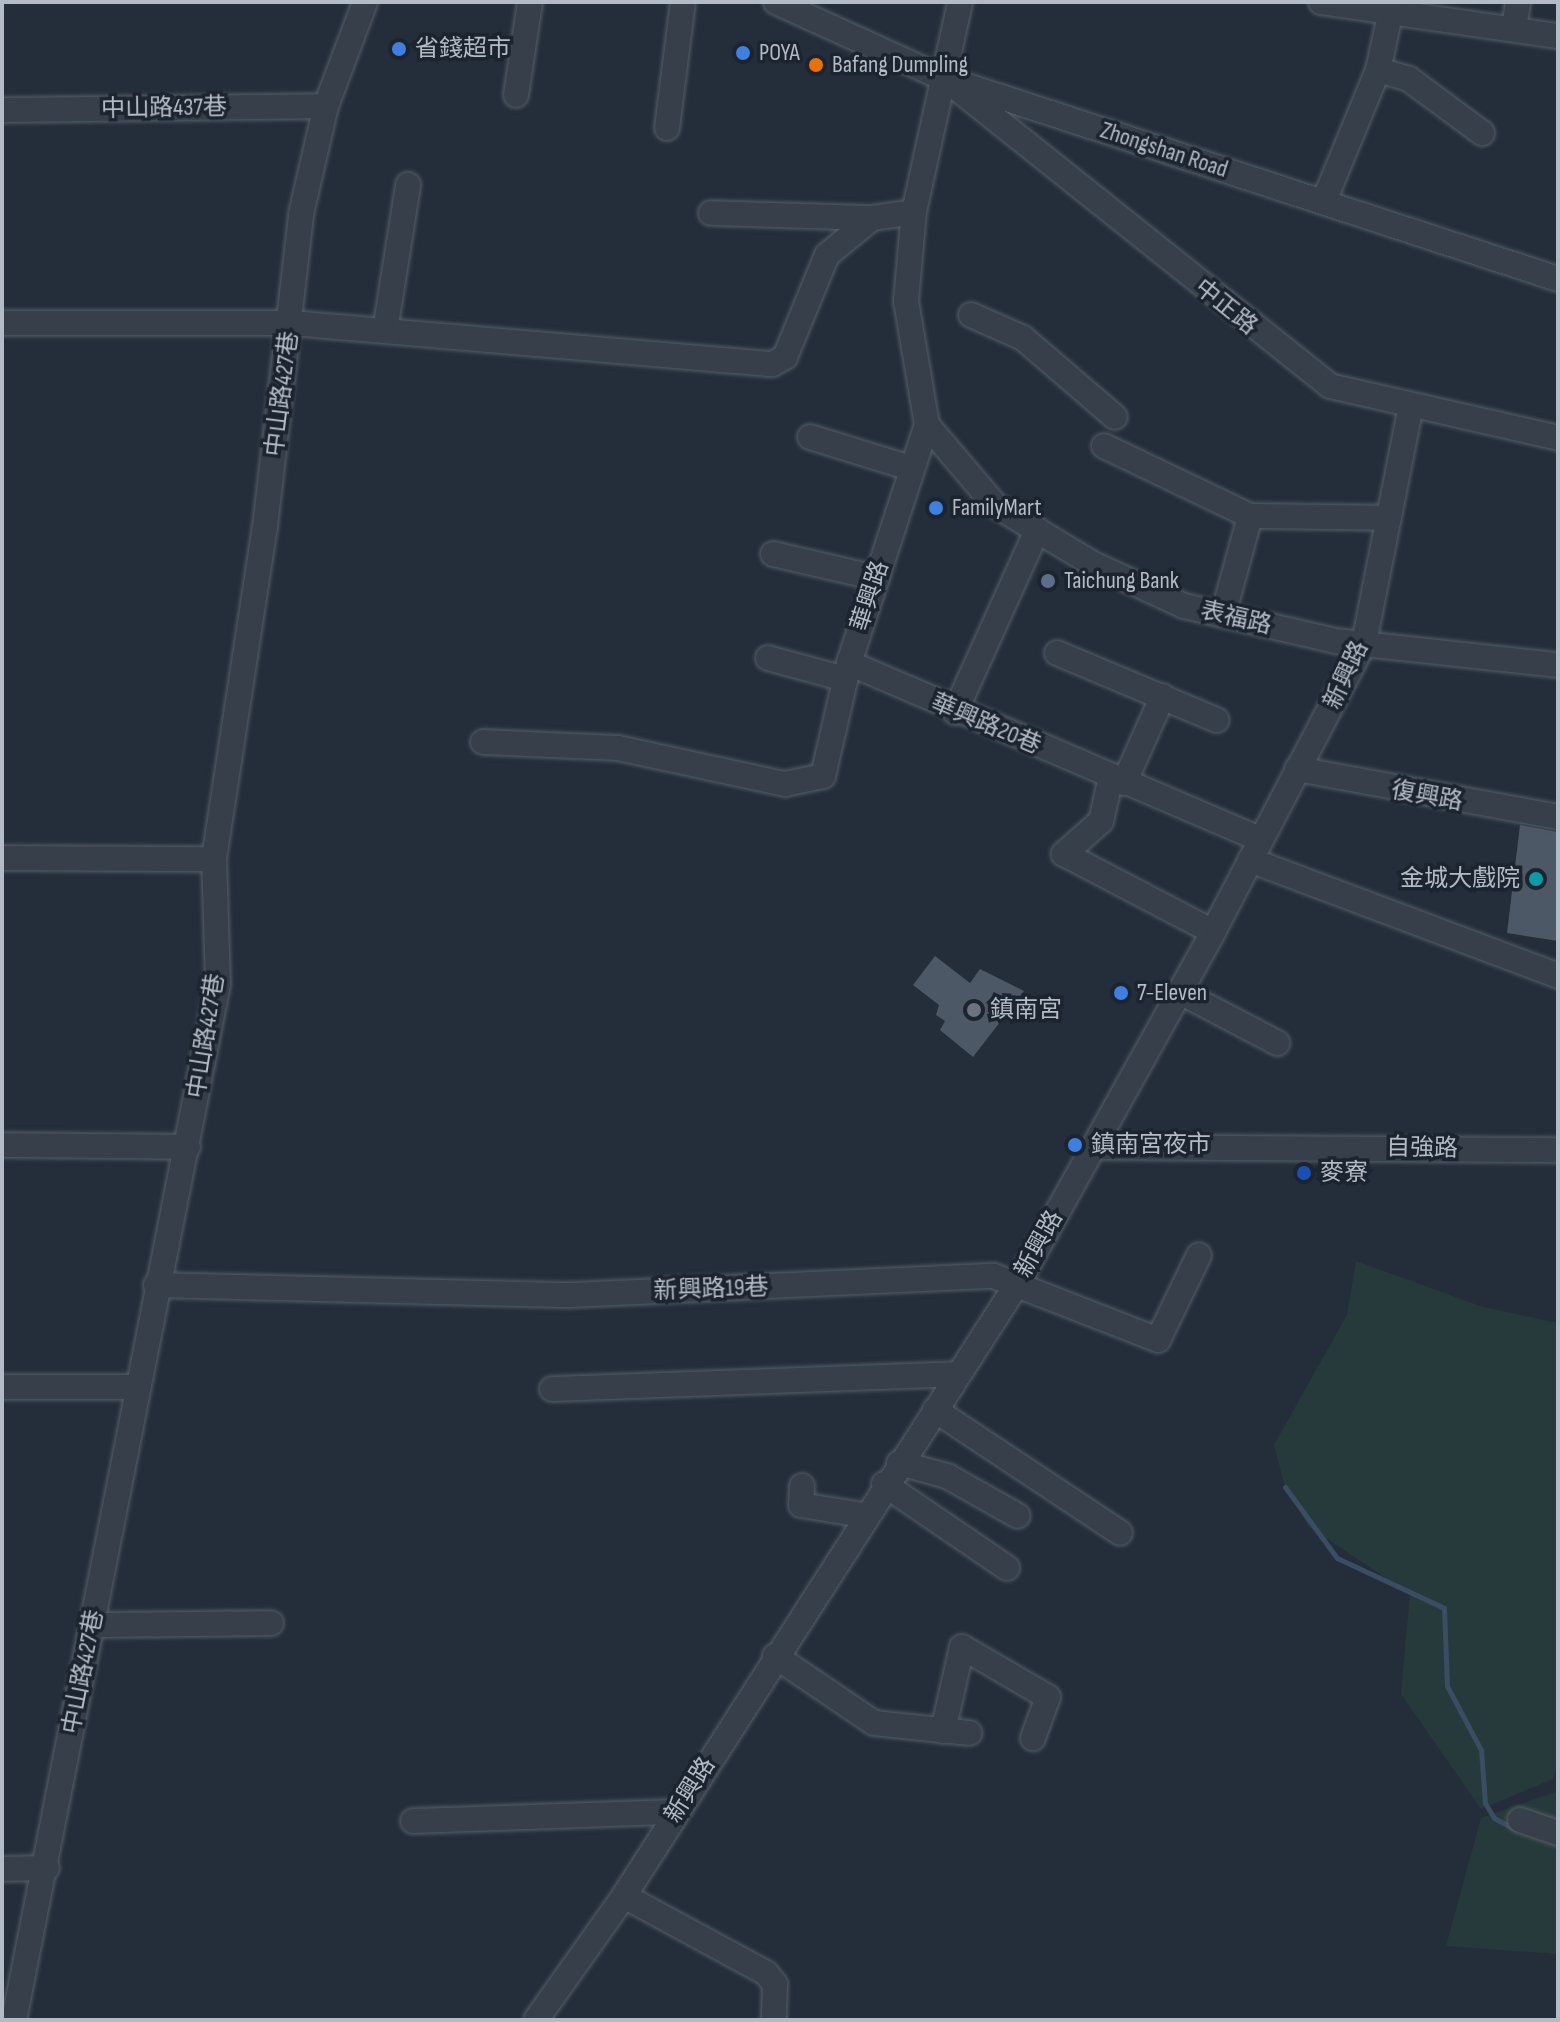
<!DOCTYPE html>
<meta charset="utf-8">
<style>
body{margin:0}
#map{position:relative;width:1560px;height:2022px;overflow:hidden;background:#242e3a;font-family:"Sofia Sans Condensed","Noto Sans TC",sans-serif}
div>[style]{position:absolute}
.green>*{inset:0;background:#263a3b}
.stream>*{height:5px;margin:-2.5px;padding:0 2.5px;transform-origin:2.5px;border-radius:2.5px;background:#3a4d62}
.building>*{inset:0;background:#4c5865}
.roads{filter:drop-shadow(0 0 2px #555e68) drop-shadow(0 0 2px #555e68)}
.minor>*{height:24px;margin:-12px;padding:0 12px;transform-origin:12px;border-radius:12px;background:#37404a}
.dots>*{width:22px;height:22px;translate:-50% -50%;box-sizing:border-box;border:4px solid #1c252f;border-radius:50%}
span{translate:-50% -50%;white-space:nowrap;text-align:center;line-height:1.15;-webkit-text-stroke:7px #1c252f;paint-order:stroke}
.poi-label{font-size:24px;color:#b3bbc6}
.left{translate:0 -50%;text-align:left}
.right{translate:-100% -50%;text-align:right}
.street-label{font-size:24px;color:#b3bbc6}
.frame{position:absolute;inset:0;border:4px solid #b3bbc6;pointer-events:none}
</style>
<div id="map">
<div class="green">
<i style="clip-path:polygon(1356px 1261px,1483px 1307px,1558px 1323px,1558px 1760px,1553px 1779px,1481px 1809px,1401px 1694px,1410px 1594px,1309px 1527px,1285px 1487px,1274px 1445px,1347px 1315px)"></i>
<i style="clip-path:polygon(1558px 1791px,1558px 1954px,1446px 1946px,1481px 1818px)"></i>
</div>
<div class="stream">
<i style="left:1285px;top:1487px;width:88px;rotate:53.8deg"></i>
<i style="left:1337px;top:1558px;width:118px;rotate:25deg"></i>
<i style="left:1444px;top:1608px;width:78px;rotate:87.8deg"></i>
<i style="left:1447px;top:1686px;width:72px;rotate:62deg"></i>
<i style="left:1481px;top:1750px;width:53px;rotate:85.7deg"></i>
<i style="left:1485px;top:1803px;width:17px;rotate:59deg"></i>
<i style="left:1494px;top:1818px;width:24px;rotate:28deg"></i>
</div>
<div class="building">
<i style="clip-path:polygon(1520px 825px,1558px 832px,1558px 941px,1507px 933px)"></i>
<i style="clip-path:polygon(935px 956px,970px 983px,980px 969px,1024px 991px,973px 1057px,940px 1030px,945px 1021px,936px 1015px,939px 1005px,913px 985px)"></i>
</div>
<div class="roads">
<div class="minor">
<i style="left:776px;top:2px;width:183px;rotate:24.5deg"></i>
<i style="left:943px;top:78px;width:647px;rotate:18.1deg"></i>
<i style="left:1321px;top:2px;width:239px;rotate:8.2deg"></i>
<i style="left:1514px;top:28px;width:26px;rotate:-81deg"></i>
<i style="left:1378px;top:70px;width:32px;rotate:16deg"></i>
<i style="left:1409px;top:79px;width:91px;rotate:36.5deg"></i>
<i style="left:958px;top:89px;width:476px;rotate:38.6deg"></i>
<i style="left:1330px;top:386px;width:234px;rotate:12.8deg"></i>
<i style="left:516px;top:95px;width:94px;rotate:-81.4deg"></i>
<i style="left:2px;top:110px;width:324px;rotate:-0.7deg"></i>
<i style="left:667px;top:128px;width:127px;rotate:-82.8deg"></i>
<i style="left:1324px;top:201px;width:142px;rotate:-67.6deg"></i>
<i style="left:1378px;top:70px;width:70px;rotate:-77.6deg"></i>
<i style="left:711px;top:213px;width:161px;rotate:1.8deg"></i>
<i style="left:971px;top:315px;width:57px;rotate:23.9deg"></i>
<i style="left:1023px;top:338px;width:121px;rotate:40.7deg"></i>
<i style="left:2px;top:323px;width:289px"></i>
<i style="left:291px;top:323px;width:483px;rotate:4.9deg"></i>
<i style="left:772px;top:364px;width:15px;rotate:-28deg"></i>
<i style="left:785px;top:357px;width:110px;rotate:-67.6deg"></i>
<i style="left:827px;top:255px;width:58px;rotate:-39.4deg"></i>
<i style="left:872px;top:218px;width:42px;rotate:-8.1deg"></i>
<i style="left:385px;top:331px;width:148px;rotate:-81deg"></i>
<i style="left:927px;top:425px;width:105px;rotate:49.6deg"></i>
<i style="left:995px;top:505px;width:114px;rotate:31deg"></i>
<i style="left:1093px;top:564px;width:100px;rotate:24.8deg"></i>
<i style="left:1184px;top:606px;width:156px;rotate:13deg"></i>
<i style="left:1336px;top:641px;width:223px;rotate:6.2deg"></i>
<i style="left:810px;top:437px;width:105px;rotate:17.2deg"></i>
<i style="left:1104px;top:446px;width:162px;rotate:25.6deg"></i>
<i style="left:1250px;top:516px;width:139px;rotate:0.8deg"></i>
<i style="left:773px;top:554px;width:107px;rotate:13deg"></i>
<i style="left:1223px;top:615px;width:103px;rotate:-74.7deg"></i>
<i style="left:1057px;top:653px;width:173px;rotate:22.8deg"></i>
<i style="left:768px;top:658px;width:80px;rotate:15.3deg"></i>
<i style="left:849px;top:663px;width:446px;rotate:23.2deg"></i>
<i style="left:955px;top:712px;width:200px;rotate:-65.7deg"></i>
<i style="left:483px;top:742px;width:135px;rotate:2.5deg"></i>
<i style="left:618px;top:748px;width:171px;rotate:12.2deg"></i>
<i style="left:785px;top:784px;width:39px;rotate:-12deg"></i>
<i style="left:823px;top:776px;width:116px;rotate:-77deg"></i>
<i style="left:849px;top:663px;width:250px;rotate:-71.9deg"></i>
<i style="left:927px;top:425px;width:126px;rotate:-99.6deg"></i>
<i style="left:906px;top:301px;width:89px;rotate:-84.9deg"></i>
<i style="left:914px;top:212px;width:215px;rotate:-77.6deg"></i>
<i style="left:1297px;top:769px;width:265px;rotate:10.4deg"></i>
<i style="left:1111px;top:777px;width:45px;rotate:102.8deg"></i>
<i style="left:1101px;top:821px;width:50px;rotate:138.3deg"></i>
<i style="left:1064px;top:854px;width:168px;rotate:27.6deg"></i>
<i style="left:1124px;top:783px;width:95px;rotate:-65.9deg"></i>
<i style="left:2px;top:858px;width:212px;rotate:0.3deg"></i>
<i style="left:1250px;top:860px;width:329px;rotate:20.6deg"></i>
<i style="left:1180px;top:992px;width:110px;rotate:27.7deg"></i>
<i style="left:2px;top:1145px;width:186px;rotate:0.6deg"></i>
<i style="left:1094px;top:1147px;width:464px;rotate:0.4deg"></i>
<i style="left:156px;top:1285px;width:415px;rotate:1.4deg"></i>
<i style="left:571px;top:1295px;width:423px;rotate:-2.6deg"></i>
<i style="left:994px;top:1276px;width:176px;rotate:21.3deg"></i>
<i style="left:1158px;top:1340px;width:94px;rotate:-64.2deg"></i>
<i style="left:2px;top:1387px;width:134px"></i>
<i style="left:552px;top:1389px;width:405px;rotate:-2.1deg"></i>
<i style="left:935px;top:1410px;width:222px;rotate:33.6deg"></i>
<i style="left:899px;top:1463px;width:50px;rotate:15.2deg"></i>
<i style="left:947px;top:1476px;width:81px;rotate:29.4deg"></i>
<i style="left:884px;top:1484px;width:149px;rotate:34.3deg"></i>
<i style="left:802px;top:1486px;width:19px;rotate:93deg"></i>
<i style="left:801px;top:1505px;width:63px;rotate:9.2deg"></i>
<i style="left:92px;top:1625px;width:179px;rotate:-0.6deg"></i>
<i style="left:775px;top:1656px;width:120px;rotate:34.1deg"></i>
<i style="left:874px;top:1723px;width:96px;rotate:6deg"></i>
<i style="left:943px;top:1731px;width:86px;rotate:-77.3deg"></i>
<i style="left:962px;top:1647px;width:99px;rotate:30.2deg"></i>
<i style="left:1048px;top:1697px;width:44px;rotate:110.1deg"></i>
<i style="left:1520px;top:1820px;width:40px;rotate:18.9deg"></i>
<i style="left:413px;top:1821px;width:264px;rotate:-2deg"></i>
<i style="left:2px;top:1869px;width:45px;rotate:-1.3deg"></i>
<i style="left:624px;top:1896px;width:162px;rotate:28.5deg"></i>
<i style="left:766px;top:1973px;width:14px;rotate:51deg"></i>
<i style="left:775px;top:1984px;width:36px;rotate:92deg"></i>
<i style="left:14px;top:2020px;width:1056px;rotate:-78.86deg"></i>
<i style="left:218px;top:984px;width:125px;rotate:-91.8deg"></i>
<i style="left:214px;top:859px;width:336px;rotate:-81.3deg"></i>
<i style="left:265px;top:527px;width:315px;rotate:-83.4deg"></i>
<i style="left:301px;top:214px;width:111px;rotate:-77deg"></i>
<i style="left:326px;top:106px;width:111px;rotate:-69.4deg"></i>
<i style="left:536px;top:2020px;width:152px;rotate:-54.6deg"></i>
<i style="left:624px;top:1896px;width:731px;rotate:-57.29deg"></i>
<i style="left:1019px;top:1281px;width:399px;rotate:-60.9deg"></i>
<i style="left:1213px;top:932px;width:326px;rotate:-62.4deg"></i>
<i style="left:1364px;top:643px;width:242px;rotate:-78.8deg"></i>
</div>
</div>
<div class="dots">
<i style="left:399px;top:49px;background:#3f7fe0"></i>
<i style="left:743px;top:53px;background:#3f7fe0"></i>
<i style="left:816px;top:65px;background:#e8710a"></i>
<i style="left:936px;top:508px;background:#3f7fe0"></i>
<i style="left:1048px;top:581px;background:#5c6f8a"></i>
<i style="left:1536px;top:879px;background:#0f9aa8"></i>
<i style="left:1121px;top:993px;background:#3f7fe0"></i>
<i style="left:974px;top:1010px;background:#6b7280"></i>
<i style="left:1075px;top:1145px;background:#3f7fe0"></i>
<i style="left:1304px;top:1173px;background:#1a4fb4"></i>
</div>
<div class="poi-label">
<span class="left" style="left:415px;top:49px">省錢超市</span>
<span class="left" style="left:759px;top:53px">POYA</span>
<span class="left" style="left:832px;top:65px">Bafang Dumpling</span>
<span class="left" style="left:952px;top:508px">FamilyMart</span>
<span class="left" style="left:1064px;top:581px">Taichung Bank</span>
<span class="right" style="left:1520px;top:879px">金城大戲院</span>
<span class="left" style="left:1137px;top:993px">7-Eleven</span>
<span class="left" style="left:990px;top:1010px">鎮南宮</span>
<span class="left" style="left:1091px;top:1145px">鎮南宮夜市</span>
<span class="left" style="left:1320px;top:1173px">麥寮</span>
</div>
<div class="street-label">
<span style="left:164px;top:108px;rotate:-1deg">中山路437巷</span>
<span style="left:1164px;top:150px;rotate:18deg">Zhongshan Road</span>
<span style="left:1226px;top:307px;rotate:39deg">中正路</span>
<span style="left:282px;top:394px;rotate:-83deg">中山路427巷</span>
<span style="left:870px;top:596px;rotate:-72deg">華興路</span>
<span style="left:1236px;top:618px;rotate:13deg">表福路</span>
<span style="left:1346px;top:675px;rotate:-65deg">新興路</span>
<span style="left:986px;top:724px;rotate:23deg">華興路20巷</span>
<span style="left:1427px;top:796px;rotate:10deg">復興路</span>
<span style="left:206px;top:1036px;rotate:-81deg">中山路427巷</span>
<span style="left:1422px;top:1148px;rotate:1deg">自強路</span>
<span style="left:1039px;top:1244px;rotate:-61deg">新興路</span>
<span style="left:711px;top:1289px;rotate:-2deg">新興路19巷</span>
<span style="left:83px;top:1672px;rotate:-79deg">中山路427巷</span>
<span style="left:690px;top:1790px;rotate:-58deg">新興路</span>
</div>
<div class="frame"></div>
</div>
